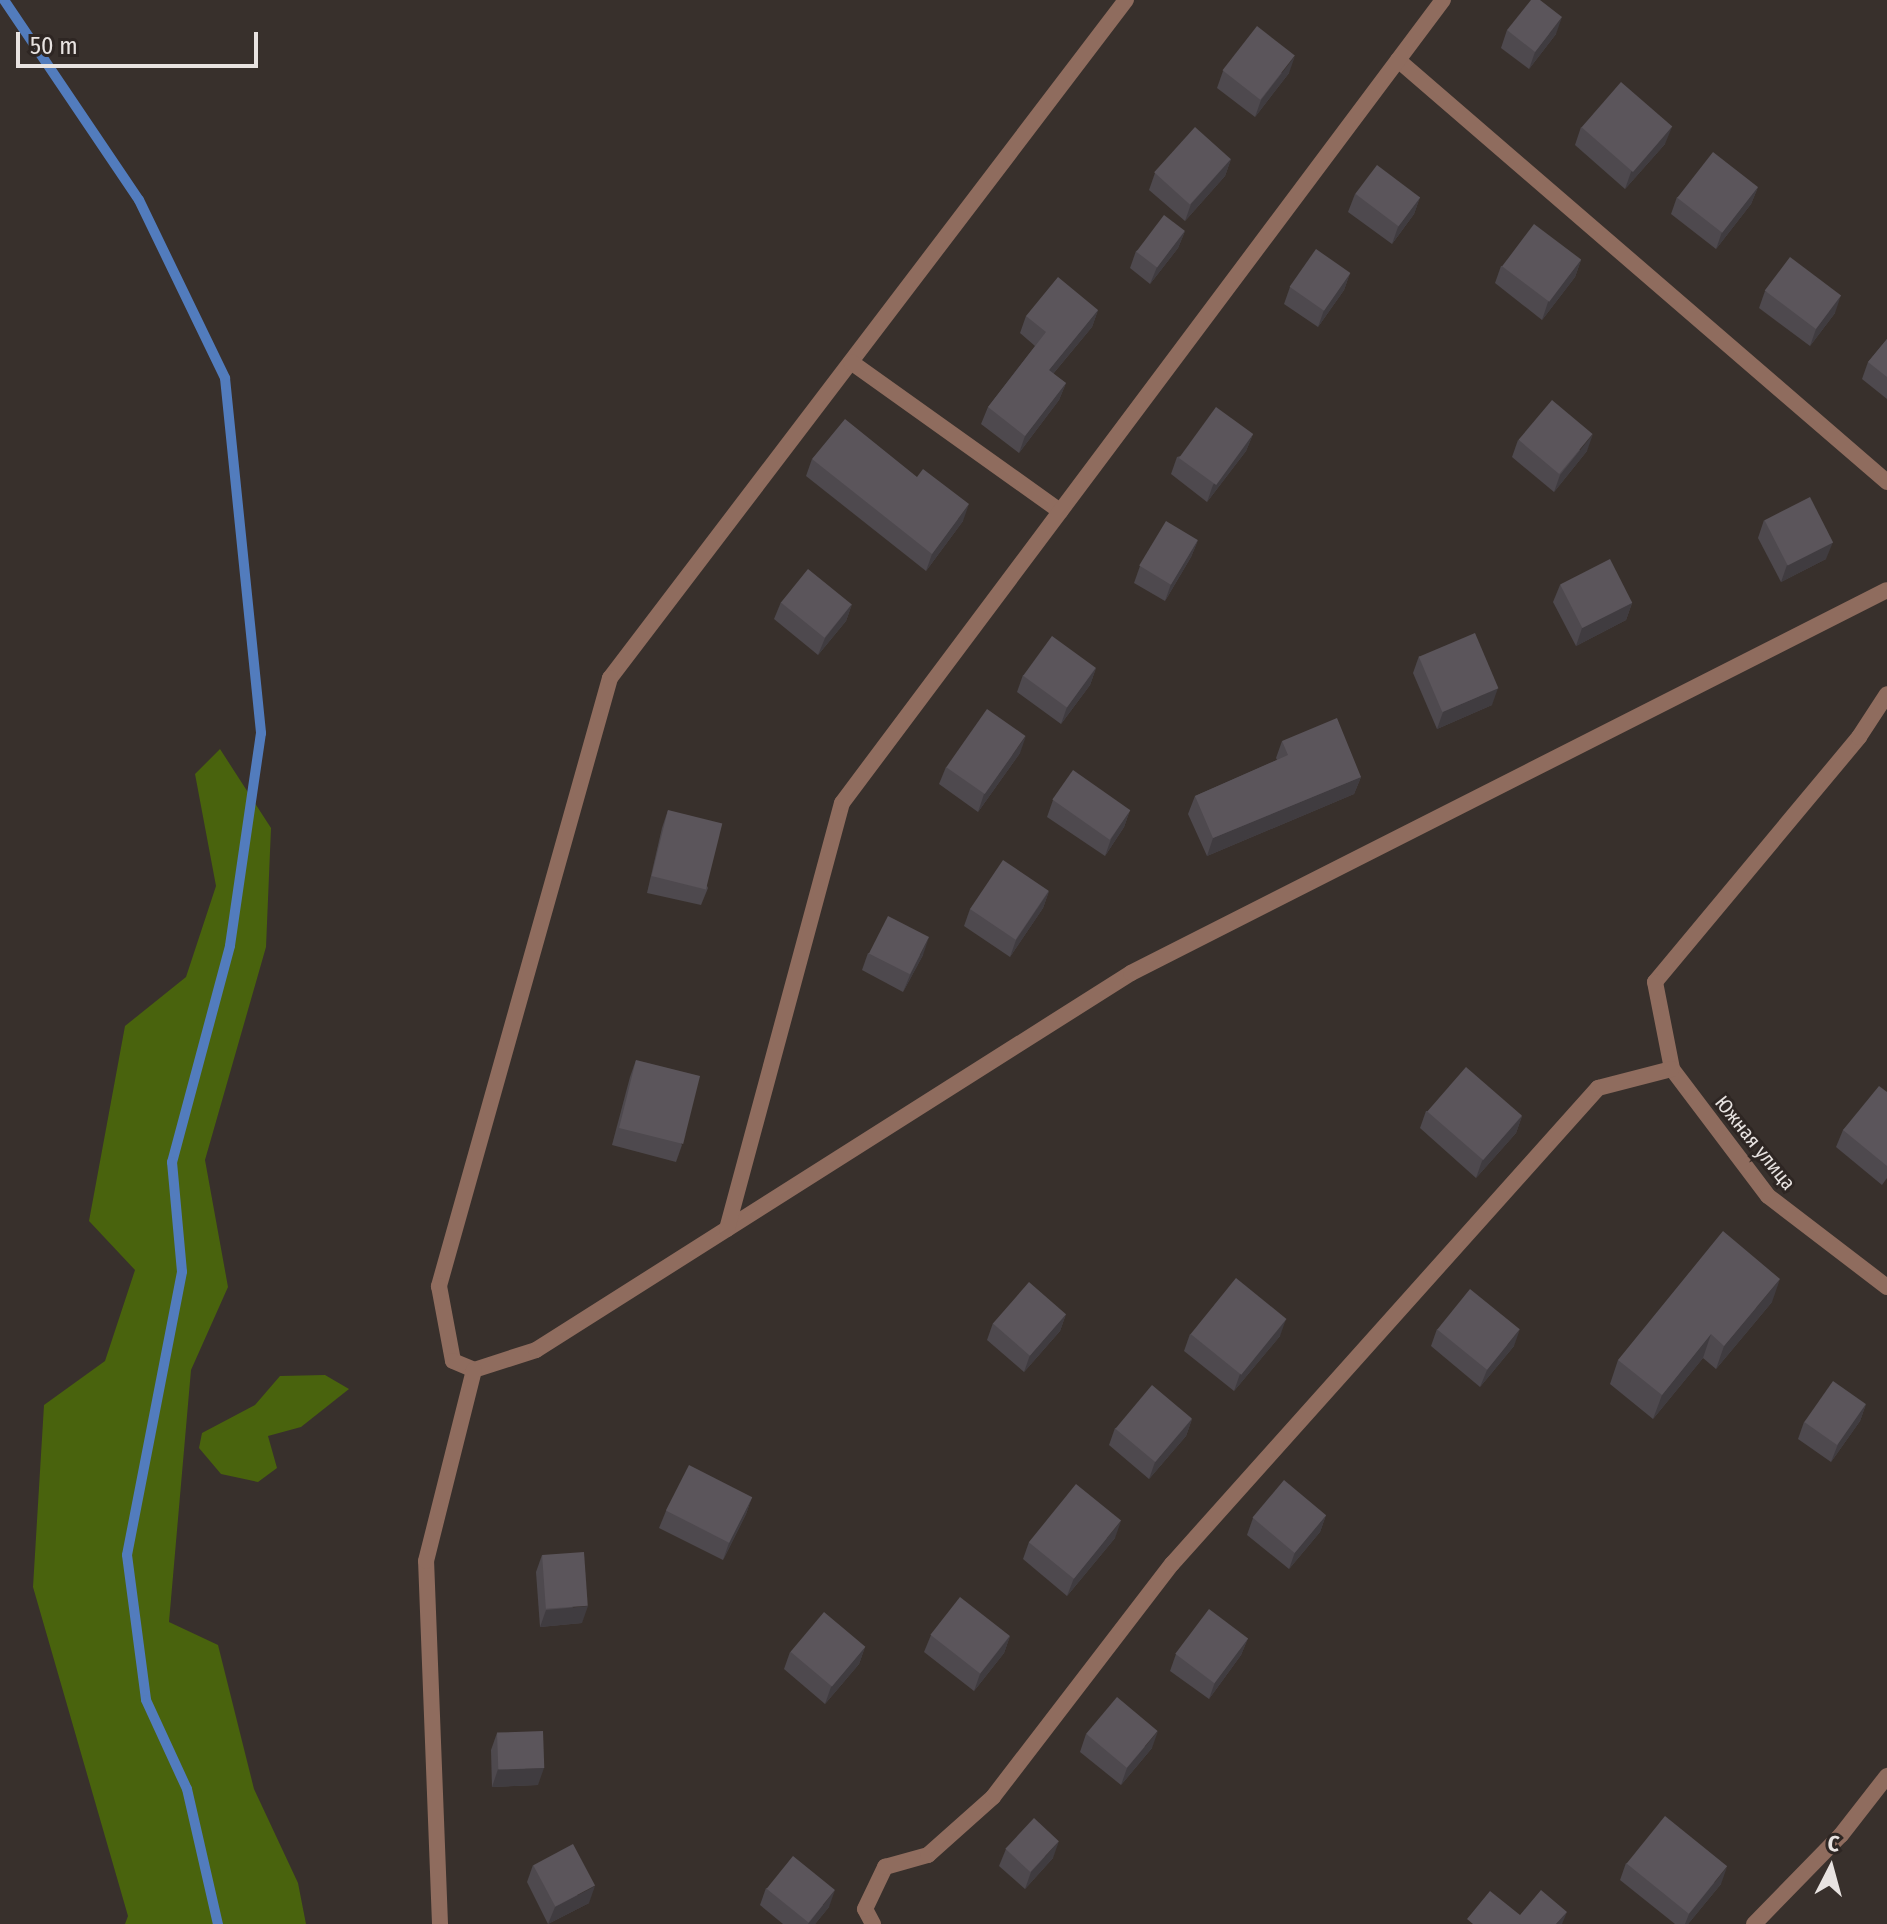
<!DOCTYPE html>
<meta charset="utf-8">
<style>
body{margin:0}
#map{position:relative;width:1887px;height:1924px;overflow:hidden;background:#38302c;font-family:"Fira Sans Condensed",sans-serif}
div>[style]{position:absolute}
.forest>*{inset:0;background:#49630d}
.stream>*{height:10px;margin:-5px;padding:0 5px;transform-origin:5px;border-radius:5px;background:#527cbd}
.service>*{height:16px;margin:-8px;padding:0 8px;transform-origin:8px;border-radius:8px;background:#8f6c5e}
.minor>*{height:16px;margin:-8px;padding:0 8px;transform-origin:8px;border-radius:8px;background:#8f6c5e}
.wall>*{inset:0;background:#4e494e}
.shaded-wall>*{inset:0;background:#403c40}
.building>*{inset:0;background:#5b555b;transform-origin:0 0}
span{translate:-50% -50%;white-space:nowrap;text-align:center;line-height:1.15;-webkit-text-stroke:6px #2e2623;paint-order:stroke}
.street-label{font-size:20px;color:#e8e3e1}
.north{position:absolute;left:1791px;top:1828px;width:80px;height:80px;-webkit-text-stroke:6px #2e2623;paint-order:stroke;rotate:6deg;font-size:22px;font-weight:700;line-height:32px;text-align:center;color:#e8e3e1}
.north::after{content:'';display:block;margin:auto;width:28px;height:36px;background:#e8e3e1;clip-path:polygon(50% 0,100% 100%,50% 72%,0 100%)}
.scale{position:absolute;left:16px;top:32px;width:242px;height:36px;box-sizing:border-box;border:4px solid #e8e3e1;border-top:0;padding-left:10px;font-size:24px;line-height:28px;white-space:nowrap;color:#e8e3e1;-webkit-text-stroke:6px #2e2623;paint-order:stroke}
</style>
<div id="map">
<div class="forest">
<i style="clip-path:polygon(220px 749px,271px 828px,266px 947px,205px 1160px,228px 1287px,191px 1370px,169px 1622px,218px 1645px,254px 1789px,298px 1883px,306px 1924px,125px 1924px,128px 1916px,33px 1587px,44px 1405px,105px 1361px,135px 1270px,89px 1221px,125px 1026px,186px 977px,216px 886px,195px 774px)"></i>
<i style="clip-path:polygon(325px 1375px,349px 1389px,301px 1427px,268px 1436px,277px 1468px,258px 1482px,221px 1474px,199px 1448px,202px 1433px,255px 1405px,280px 1376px)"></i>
</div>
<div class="stream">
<i style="left:4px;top:0;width:241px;rotate:56deg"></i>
<i style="left:139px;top:200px;width:198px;rotate:64.2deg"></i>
<i style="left:225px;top:378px;width:357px;rotate:84.2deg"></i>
<i style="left:261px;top:733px;width:215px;rotate:98.3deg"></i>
<i style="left:230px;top:946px;width:224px;rotate:105deg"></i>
<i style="left:172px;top:1162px;width:110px;rotate:84.8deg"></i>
<i style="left:182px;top:1272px;width:288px;rotate:101deg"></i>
<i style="left:127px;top:1555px;width:146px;rotate:82.5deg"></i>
<i style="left:146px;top:1700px;width:98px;rotate:65.3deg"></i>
<i style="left:187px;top:1789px;width:139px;rotate:77.1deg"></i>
</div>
<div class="service">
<i style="left:1655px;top:982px;width:319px;rotate:-50.2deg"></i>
<i style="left:1859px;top:737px;width:51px;rotate:-56.9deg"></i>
</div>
<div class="minor">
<i style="left:1126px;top:0;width:852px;rotate:127.27deg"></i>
<i style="left:610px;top:678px;width:632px;rotate:105.71deg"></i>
<i style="left:439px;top:1286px;width:76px;rotate:79.4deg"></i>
<i style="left:453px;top:1361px;width:23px;rotate:23deg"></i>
<i style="left:474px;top:1370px;width:65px;rotate:-17.9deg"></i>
<i style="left:536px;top:1350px;width:704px;rotate:-32.36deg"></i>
<i style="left:1131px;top:973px;width:847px;rotate:-26.87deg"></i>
<i style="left:1398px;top:60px;width:646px;rotate:40.79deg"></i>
<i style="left:851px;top:362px;width:257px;rotate:35.5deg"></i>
<i style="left:1655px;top:982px;width:89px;rotate:78.9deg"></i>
<i style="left:1672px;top:1069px;width:159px;rotate:52.9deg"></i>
<i style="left:1768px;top:1196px;width:150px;rotate:37.4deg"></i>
<i style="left:727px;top:1229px;width:441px;rotate:-74.9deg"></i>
<i style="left:842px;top:803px;width:1003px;rotate:-53.19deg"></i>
<i style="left:440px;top:1924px;width:363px;rotate:-92.2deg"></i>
<i style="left:426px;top:1561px;width:197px;rotate:-75.9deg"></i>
<i style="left:873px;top:1924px;width:17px;rotate:-118deg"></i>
<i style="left:865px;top:1909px;width:47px;rotate:-64.5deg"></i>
<i style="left:885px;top:1867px;width:45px;rotate:-15.6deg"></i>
<i style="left:928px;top:1855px;width:87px;rotate:-41.7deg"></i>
<i style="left:993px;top:1797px;width:294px;rotate:-52.5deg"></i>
<i style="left:1172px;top:1564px;width:639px;rotate:-48.17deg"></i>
<i style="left:1598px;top:1088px;width:76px;rotate:-14.4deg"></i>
<i style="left:1754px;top:1924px;width:124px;rotate:-45.7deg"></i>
<i style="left:1841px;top:1835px;width:75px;rotate:-52.1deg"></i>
</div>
<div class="wall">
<i style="clip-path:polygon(1507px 30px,1556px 34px,1529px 69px,1501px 48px)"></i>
<i style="clip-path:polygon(1223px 71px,1289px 73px,1255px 117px,1217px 88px)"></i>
<i style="clip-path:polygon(1581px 127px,1665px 144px,1625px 189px,1575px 145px)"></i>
<i style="clip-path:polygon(1231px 159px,1225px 176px,1185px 221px,1149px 190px,1155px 173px)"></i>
<i style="clip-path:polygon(1758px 187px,1751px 204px,1716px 249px,1671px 214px,1677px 197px)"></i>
<i style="clip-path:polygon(1355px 194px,1420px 197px,1414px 214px,1392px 244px,1348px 212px)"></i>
<i style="clip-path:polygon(1185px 231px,1178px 248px,1150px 284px,1130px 268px,1136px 251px)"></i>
<i style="clip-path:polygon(1581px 260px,1575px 277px,1542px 320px,1495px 283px,1501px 266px)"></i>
<i style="clip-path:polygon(1350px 273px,1344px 290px,1318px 327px,1284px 304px,1290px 287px)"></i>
<i style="clip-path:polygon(1765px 291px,1835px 313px,1810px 346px,1759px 308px)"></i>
<i style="clip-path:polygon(1098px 310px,1092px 327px,1053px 374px,1066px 383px,1059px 400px,1019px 453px,981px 424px,988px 407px,1035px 346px,1020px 333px,1026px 316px)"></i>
<i style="clip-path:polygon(1887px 339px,1887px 399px,1862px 379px,1868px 362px)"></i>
<i style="clip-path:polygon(1253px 434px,1246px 451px,1207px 502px,1171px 474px,1177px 457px)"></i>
<i style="clip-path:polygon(1518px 440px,1587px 451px,1554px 492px,1512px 457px)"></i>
<i style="clip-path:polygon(812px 459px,963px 521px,926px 571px,806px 476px)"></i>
<i style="clip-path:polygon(1764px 520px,1826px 559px,1781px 582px,1758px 538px)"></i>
<i style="clip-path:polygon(1198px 540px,1191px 557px,1165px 601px,1134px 583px,1140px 566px)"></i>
<i style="clip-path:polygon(1560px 585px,1632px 603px,1626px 620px,1576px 646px,1553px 602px)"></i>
<i style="clip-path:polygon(781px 602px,852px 604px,846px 621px,818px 655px,774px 619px)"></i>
<i style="clip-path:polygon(1419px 656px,1492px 705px,1437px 729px,1413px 673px)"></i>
<i style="clip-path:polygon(1096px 668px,1090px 685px,1061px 724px,1017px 692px,1023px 675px)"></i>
<i style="clip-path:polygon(1282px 741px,1361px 777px,1354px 794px,1207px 856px,1188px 814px,1195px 796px,1277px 760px,1276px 758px)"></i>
<i style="clip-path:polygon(1020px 753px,978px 812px,939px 784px,946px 767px)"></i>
<i style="clip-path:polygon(1053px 800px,1130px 810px,1124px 827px,1105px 856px,1047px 817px)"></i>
<i style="clip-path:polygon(668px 810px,708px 888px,701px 905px,647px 893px,662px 828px)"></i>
<i style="clip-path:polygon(1049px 891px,1043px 908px,1010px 957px,964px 926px,970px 909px)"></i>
<i style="clip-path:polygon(868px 953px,923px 955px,903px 992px,862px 970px)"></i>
<i style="clip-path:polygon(636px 1060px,682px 1145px,676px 1162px,612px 1145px,630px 1077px)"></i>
<i style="clip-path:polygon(1887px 1092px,1887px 1178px,1882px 1185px,1836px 1147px,1843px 1130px)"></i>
<i style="clip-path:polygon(1426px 1111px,1522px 1116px,1516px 1133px,1476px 1178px,1420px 1128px)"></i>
<i style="clip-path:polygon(1772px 1302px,1716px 1369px,1703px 1358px,1653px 1419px,1610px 1384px,1618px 1360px)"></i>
<i style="clip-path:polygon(1066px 1314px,1060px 1331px,1024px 1372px,987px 1340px,993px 1323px)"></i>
<i style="clip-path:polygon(1437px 1329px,1514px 1346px,1480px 1387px,1431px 1346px)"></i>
<i style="clip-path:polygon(1190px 1334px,1280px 1336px,1234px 1391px,1184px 1351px)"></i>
<i style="clip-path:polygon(1866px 1404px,1860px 1421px,1831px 1462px,1798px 1439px,1804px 1422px)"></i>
<i style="clip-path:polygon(1192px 1419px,1186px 1436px,1149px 1479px,1109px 1445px,1115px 1428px)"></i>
<i style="clip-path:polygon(752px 1497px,746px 1514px,723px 1560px,659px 1528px,666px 1511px)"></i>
<i style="clip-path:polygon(1326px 1515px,1320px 1532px,1289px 1569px,1247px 1535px,1253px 1518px)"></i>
<i style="clip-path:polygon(1115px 1538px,1067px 1596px,1023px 1559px,1029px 1542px)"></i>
<i style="clip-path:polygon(542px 1555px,582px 1623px,540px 1627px,536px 1572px)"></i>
<i style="clip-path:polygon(931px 1635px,1010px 1636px,1004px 1653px,974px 1691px,924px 1652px)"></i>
<i style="clip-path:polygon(1248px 1638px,1241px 1655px,1209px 1699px,1170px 1671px,1176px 1654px)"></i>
<i style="clip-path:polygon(865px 1647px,859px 1664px,825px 1704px,784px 1669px,790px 1652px)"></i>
<i style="clip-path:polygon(497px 1733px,538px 1785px,492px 1787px,491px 1750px)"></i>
<i style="clip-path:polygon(1086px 1734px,1152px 1748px,1121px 1785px,1080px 1752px)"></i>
<i style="clip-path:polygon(1006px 1849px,1053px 1858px,1025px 1889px,999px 1866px)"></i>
<i style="clip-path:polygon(1626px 1863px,1721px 1884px,1688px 1924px,1675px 1924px,1620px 1880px)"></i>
<i style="clip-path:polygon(533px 1865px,589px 1903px,548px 1924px,527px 1882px)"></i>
<i style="clip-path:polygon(766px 1888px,829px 1907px,815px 1924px,783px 1924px,760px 1905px)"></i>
</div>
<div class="shaded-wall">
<i style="clip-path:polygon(1562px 17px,1556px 34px,1529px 69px,1535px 52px)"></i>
<i style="clip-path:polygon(1295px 56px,1289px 73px,1255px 117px,1261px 100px)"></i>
<i style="clip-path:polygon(1672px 127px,1665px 144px,1625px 189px,1631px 172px)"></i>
<i style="clip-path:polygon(1231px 159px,1225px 176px,1185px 221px,1191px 204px)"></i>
<i style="clip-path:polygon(1758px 187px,1751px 204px,1716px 249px,1722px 232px)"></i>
<i style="clip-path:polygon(1420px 197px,1414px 214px,1392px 244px,1398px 227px)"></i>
<i style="clip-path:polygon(1185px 231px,1178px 248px,1150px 284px,1157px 267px)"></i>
<i style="clip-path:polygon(1581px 260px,1575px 277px,1542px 320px,1548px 302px)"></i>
<i style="clip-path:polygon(1350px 273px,1344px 290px,1318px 327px,1324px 310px)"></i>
<i style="clip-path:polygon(1841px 295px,1835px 313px,1810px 346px,1816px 329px)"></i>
<i style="clip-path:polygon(1098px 310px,1092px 327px,1042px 387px,1049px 370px)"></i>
<i style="clip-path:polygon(1066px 383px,1059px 400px,1019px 453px,1025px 436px)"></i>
<i style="clip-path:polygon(1253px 434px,1246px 451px,1207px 502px,1213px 485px)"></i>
<i style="clip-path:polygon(1593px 434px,1587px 451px,1554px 492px,1560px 475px)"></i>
<i style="clip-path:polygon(969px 504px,963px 521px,926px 571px,932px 554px)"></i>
<i style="clip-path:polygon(1198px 540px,1191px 557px,1165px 601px,1171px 584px)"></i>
<i style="clip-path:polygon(1833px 542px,1826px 559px,1781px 582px,1787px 565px)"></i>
<i style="clip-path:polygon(1632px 603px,1626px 620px,1576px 646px,1582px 628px)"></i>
<i style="clip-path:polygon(852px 604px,846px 621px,818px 655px,825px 638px)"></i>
<i style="clip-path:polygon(1096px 668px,1090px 685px,1061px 724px,1067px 707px)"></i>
<i style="clip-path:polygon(1498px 688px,1492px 705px,1437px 729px,1443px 712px)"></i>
<i style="clip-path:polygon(1026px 736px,1020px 753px,978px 812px,984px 794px)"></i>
<i style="clip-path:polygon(1361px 777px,1354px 794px,1207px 856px,1213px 838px)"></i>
<i style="clip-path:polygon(1130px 810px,1124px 827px,1105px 856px,1111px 839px)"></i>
<i style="clip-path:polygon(1049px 891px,1043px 908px,1010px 957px,1016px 940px)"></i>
<i style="clip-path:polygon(929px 937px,923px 955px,903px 992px,910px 975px)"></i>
<i style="clip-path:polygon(1522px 1116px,1516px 1133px,1476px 1178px,1482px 1161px)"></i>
<i style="clip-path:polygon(1780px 1279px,1772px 1302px,1716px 1369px,1724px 1346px)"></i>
<i style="clip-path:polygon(1066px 1314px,1060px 1331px,1024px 1372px,1030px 1355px)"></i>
<i style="clip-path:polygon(1286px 1319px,1280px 1336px,1234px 1391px,1240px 1374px)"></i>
<i style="clip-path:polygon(1520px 1329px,1514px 1346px,1480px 1387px,1487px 1370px)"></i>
<i style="clip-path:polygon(1711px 1334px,1703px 1358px,1653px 1419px,1662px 1395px)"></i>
<i style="clip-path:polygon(1866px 1404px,1860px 1421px,1831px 1462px,1838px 1444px)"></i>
<i style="clip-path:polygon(1192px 1419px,1186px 1436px,1149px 1479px,1155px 1462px)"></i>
<i style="clip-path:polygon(752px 1497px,746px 1514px,723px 1560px,729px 1543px)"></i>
<i style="clip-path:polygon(1326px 1515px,1320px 1532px,1289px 1569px,1295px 1552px)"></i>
<i style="clip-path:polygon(1121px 1521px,1115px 1538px,1067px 1596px,1074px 1578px)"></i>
<i style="clip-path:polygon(588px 1606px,582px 1623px,540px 1627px,546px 1610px)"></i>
<i style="clip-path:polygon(1010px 1636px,1004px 1653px,974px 1691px,980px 1674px)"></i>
<i style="clip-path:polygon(1248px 1638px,1241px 1655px,1209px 1699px,1215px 1682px)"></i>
<i style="clip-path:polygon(865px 1647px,859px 1664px,825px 1704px,831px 1687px)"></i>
<i style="clip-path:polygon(1158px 1731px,1152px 1748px,1121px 1785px,1127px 1768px)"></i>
<i style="clip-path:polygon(544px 1768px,538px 1785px,492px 1787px,498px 1769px)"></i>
<i style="clip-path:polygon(1059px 1841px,1053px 1858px,1025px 1889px,1031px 1872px)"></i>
<i style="clip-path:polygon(1727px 1867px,1721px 1884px,1688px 1924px,1685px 1924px,1689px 1914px)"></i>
<i style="clip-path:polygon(595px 1886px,589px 1903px,548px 1924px,555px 1907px)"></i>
<i style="clip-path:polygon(835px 1890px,829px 1907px,815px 1924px,808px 1924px)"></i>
<i style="clip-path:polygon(1567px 1912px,1562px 1924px,1556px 1924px)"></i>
</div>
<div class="building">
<i style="clip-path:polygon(1531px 0,1540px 0,1562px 17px,1535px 52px,1507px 30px)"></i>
<i style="left:1257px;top:26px;width:48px;height:56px;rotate:38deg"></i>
<i style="left:1621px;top:82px;width:68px;height:60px;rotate:41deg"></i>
<i style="left:1195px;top:127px;width:48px;height:61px;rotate:42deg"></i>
<i style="left:1713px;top:152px;width:57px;height:58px;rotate:38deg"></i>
<i style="left:1377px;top:165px;width:54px;height:36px;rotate:37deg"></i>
<i style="left:1164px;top:215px;width:26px;height:46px;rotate:37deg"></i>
<i style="left:1534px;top:224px;width:59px;height:53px;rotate:37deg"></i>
<i style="left:1316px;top:249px;width:42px;height:46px;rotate:35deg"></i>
<i style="left:1790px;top:257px;width:64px;height:42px;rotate:37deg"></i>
<i style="clip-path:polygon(1058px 277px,1098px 310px,1049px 370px,1066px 383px,1025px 436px,988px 407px,1046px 332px,1026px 316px)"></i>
<i style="clip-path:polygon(1887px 339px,1887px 377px,1868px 362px)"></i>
<i style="left:1552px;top:400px;width:53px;height:52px;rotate:40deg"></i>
<i style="left:1216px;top:407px;width:46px;height:63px;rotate:36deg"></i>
<i style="clip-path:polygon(845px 419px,917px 477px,923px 469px,969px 504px,932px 554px,812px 459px)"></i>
<i style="left:1810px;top:497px;width:51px;height:51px;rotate:63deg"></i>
<i style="left:1166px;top:521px;width:37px;height:52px;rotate:31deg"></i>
<i style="left:1610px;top:559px;width:49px;height:56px;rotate:63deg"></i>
<i style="left:808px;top:569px;width:56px;height:43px;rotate:39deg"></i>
<i style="left:1475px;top:633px;width:60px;height:61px;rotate:67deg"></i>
<i style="left:1052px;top:636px;width:54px;height:49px;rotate:36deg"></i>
<i style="left:987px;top:709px;width:47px;height:71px;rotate:35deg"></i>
<i style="clip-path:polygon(1337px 718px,1361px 777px,1213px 838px,1195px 796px,1288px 755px,1282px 741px)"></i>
<i style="left:1073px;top:770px;width:70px;height:36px;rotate:35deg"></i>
<i style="left:668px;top:810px;width:56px;height:68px;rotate:14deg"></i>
<i style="left:1003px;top:860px;width:55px;height:59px;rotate:34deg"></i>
<i style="left:888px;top:916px;width:46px;height:42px;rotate:27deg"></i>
<i style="left:636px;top:1060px;width:66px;height:70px;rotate:14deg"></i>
<i style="left:1466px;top:1067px;width:74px;height:59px;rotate:41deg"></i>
<i style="clip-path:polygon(1879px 1086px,1887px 1092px,1887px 1166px,1843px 1130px)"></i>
<i style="clip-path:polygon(1723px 1231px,1780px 1279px,1724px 1346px,1711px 1334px,1662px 1395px,1618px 1360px)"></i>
<i style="left:1236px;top:1278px;width:65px;height:72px;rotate:39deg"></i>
<i style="left:1029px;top:1282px;width:49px;height:55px;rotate:41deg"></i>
<i style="left:1470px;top:1289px;width:64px;height:52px;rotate:39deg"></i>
<i style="left:1833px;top:1381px;width:40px;height:50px;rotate:35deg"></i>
<i style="left:1152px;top:1385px;width:52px;height:57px;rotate:40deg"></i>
<i style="left:689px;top:1465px;width:71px;height:51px;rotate:27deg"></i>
<i style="left:1284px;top:1480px;width:55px;height:49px;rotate:40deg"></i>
<i style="left:1076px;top:1484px;width:58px;height:75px;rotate:39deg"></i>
<i style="left:584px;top:1552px;width:54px;height:42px;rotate:86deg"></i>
<i style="left:960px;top:1597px;width:63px;height:48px;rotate:38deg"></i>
<i style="left:1209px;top:1609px;width:49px;height:56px;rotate:37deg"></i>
<i style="left:824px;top:1612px;width:54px;height:52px;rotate:40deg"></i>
<i style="left:1117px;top:1697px;width:53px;height:48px;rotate:40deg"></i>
<i style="left:543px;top:1731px;width:37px;height:46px;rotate:88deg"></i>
<i style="left:1665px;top:1816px;width:80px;height:61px;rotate:39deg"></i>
<i style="left:1034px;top:1818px;width:34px;height:42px;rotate:43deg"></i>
<i style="left:573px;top:1844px;width:47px;height:45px;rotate:62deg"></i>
<i style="left:793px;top:1856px;width:54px;height:42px;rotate:39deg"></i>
<i style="clip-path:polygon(1541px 1890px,1567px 1912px,1556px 1924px,1473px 1924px,1467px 1919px,1490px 1891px,1520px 1915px)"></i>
</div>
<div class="street-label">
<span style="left:1755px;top:1143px;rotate:51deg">Южная улица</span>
</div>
<div class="north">С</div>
<div class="scale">50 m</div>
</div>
